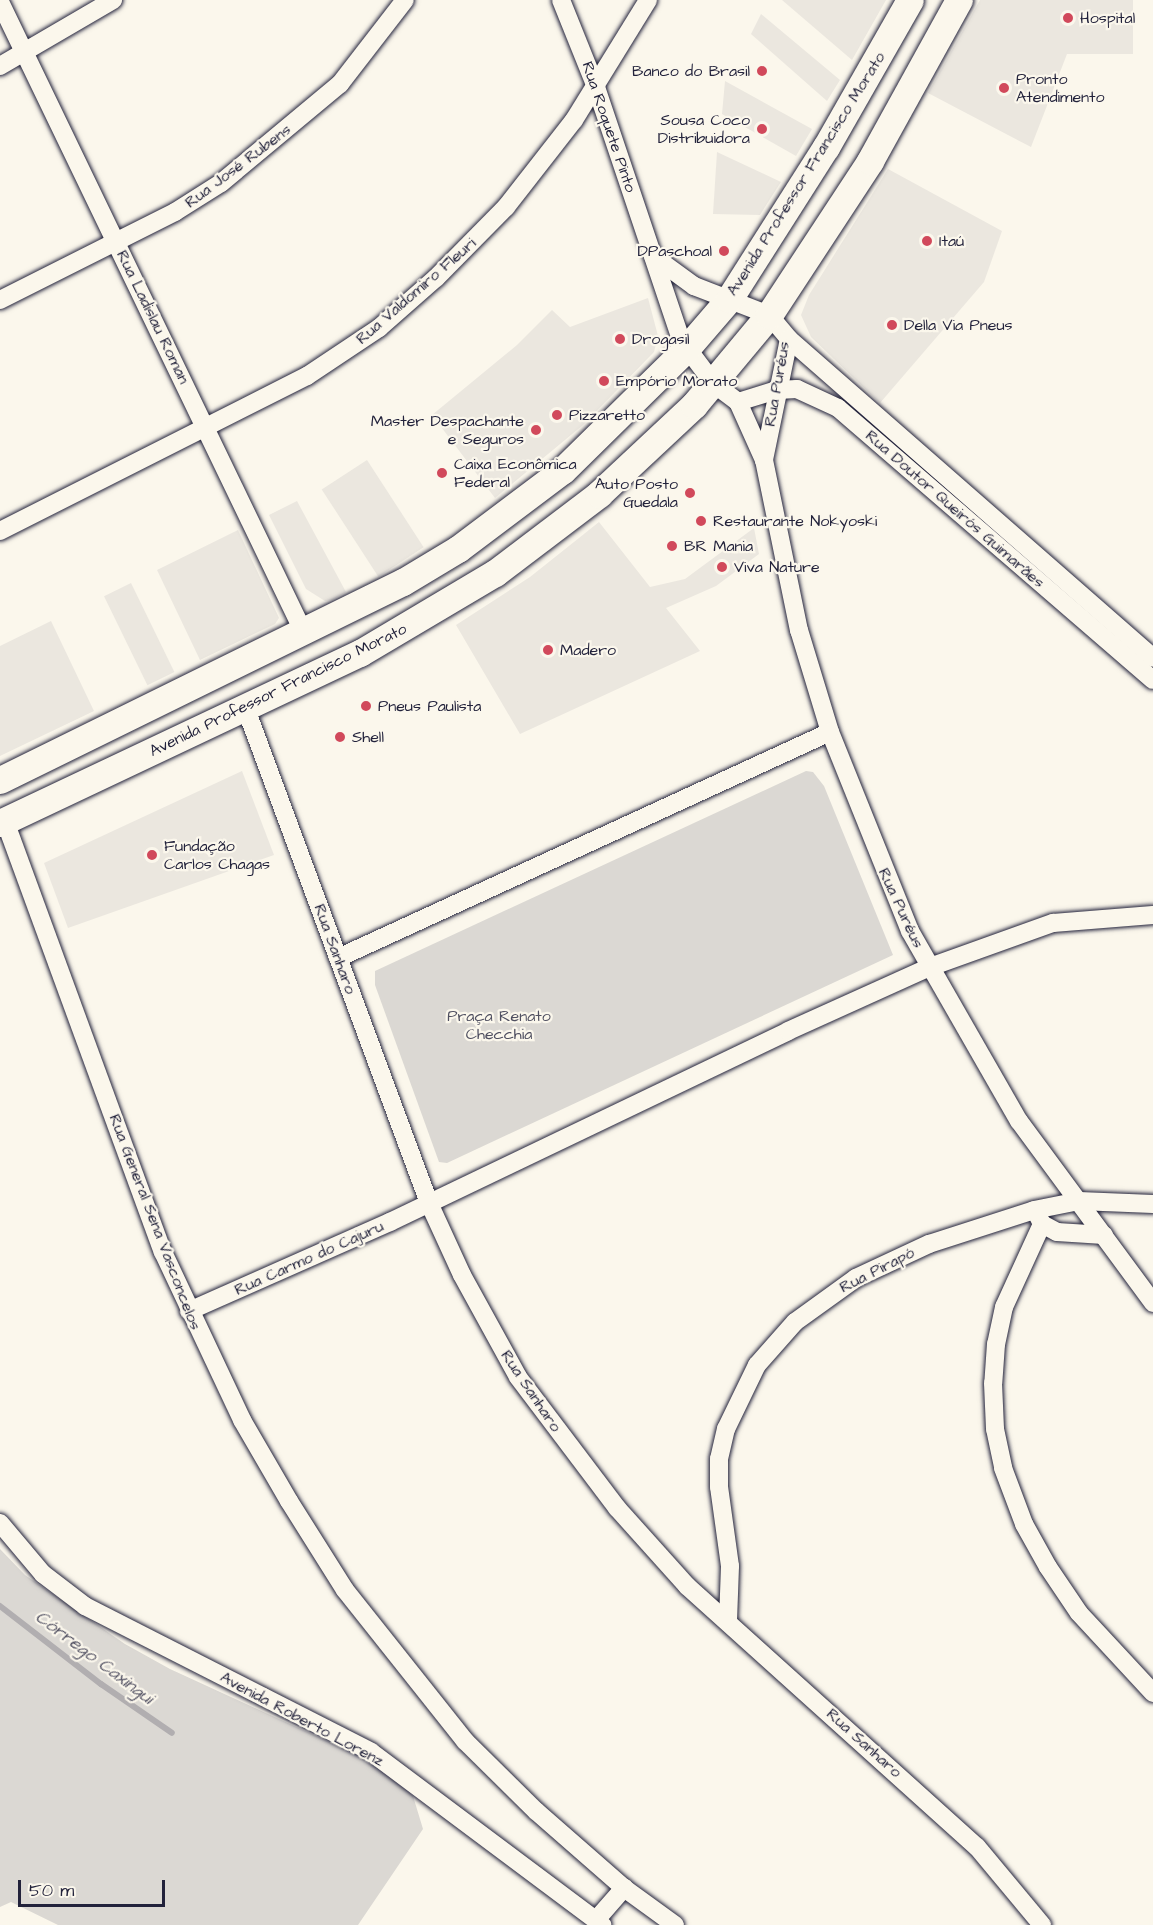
<!DOCTYPE html>
<meta charset="utf-8">
<style>
body{margin:0}
#map{position:relative;width:1153px;height:1925px;overflow:hidden;background:#fbf7ec;font-family:"Architects Daughter",sans-serif}
div>[style]{position:absolute}
.built>*{inset:0;background:#ebe7df;transform-origin:0 0}
.green>*{inset:0;background:#dbd8d3}
.stream>*{height:6px;margin:-3px;padding:0 3px;transform-origin:3px;border-radius:3px;background:#b1aeb0}
.roads{filter:drop-shadow(0 0 2px #22223b) drop-shadow(0 0 2px #22223b)}
.minor>*{height:18px;margin:-9px;padding:0 9px;transform-origin:9px;border-radius:9px;background:#fbf7ec}
.highway>*{height:27px;margin:-13.5px;padding:0 13.5px;transform-origin:13.5px;border-radius:13.5px;background:#fbf7ec}
.dots>*{width:16px;height:16px;translate:-50% -50%;box-sizing:border-box;border:3px solid #fbf7ec;border-radius:50%}
span{translate:-50% -50%;white-space:nowrap;text-align:center;line-height:1.15;-webkit-text-stroke:4.5px #fbf7ec;paint-order:stroke}
.poi-label{font-size:16px;color:#22223b}
.left{translate:0 -50%;text-align:left}
.right{translate:-100% -50%;text-align:right}
.street-label{font-size:16px;color:#22223b}
.park-label{font-size:16px;color:#505061}
.water-label{font-size:18px;color:#545364;font-style:italic}
.scale{position:absolute;left:18px;top:1880px;width:147px;height:27px;box-sizing:border-box;border:3px solid #22223b;border-top:0;padding-left:8px;font-size:18px;line-height:21px;white-space:nowrap;color:#22223b;-webkit-text-stroke:4px #fbf7ec;paint-order:stroke}
</style>
<div id="map">
<div class="built">
<i style="clip-path:polygon(782px 0,886px 0,852px 60px)"></i>
<i style="clip-path:polygon(980px 0,1133px 0,1133px 54px,1067px 54px,1031px 147px,928px 93px)"></i>
<i style="clip-path:polygon(761px 14px,840px 80px,827px 101px,751px 34px)"></i>
<i style="clip-path:polygon(725px 81px,812px 129px,796px 156px,722px 114px)"></i>
<i style="clip-path:polygon(717px 152px,781px 182px,760px 215px,713px 214px)"></i>
<i style="clip-path:polygon(888px 169px,1002px 231px,984px 282px,880px 403px,811px 337px,801px 315px,809px 295px)"></i>
<i style="clip-path:polygon(648px 298px,658px 336px,654px 352px,583px 425px,495px 498px,432px 415px,517px 345px,552px 310px,570px 327px)"></i>
<i style="left:367px;top:460px;width:104px;height:54px;rotate:57deg"></i>
<i style="clip-path:polygon(297px 501px,346px 592px,332px 600px,325px 601px,306px 589px,269px 515px)"></i>
<i style="clip-path:polygon(599px 522px,650px 587px,685px 579px,754px 528px,759px 554px,716px 586px,666px 608px,700px 651px,520px 734px,456px 625px,530px 577px)"></i>
<i style="clip-path:polygon(238px 530px,279px 618px,275px 624px,200px 660px,157px 570px)"></i>
<i style="left:131px;top:583px;width:99px;height:30px;rotate:64deg"></i>
<i style="clip-path:polygon(51px 621px,94px 711px,0 756px,0 646px)"></i>
<i style="clip-path:polygon(242px 771px,274px 855px,68px 928px,44px 863px)"></i>
</div>
<div class="green">
<i style="clip-path:polygon(806px 771px,813px 772px,824px 786px,893px 955px,447px 1163px,439px 1162px,375px 985px,375px 971px)"></i>
<i style="clip-path:polygon(0 1549px,25px 1575px,125px 1644px,170px 1669px,379px 1765px,413px 1796px,423px 1829px,358px 1925px,58px 1925px,11px 1902px,0 1907px)"></i>
</div>
<div class="stream">
<i style="left:0;top:1606px;width:128px;rotate:37.7deg"></i>
<i style="left:101px;top:1684px;width:86px;rotate:34.6deg"></i>
</div>
<div class="roads">
<div class="minor">
<i style="left:561px;top:0;width:94px;rotate:68.1deg"></i>
<i style="left:596px;top:87px;width:267px;rotate:71.4deg"></i>
<i style="left:681px;top:340px;width:55px;rotate:53.1deg"></i>
<i style="left:714px;top:384px;width:30px;rotate:37deg"></i>
<i style="left:738px;top:402px;width:64px;rotate:65.9deg"></i>
<i style="left:764px;top:460px;width:174px;rotate:78.4deg"></i>
<i style="left:799px;top:630px;width:107px;rotate:73.1deg"></i>
<i style="left:830px;top:732px;width:214px;rotate:68.1deg"></i>
<i style="left:910px;top:931px;width:219px;rotate:60.2deg"></i>
<i style="left:1019px;top:1121px;width:226px;rotate:53.6deg"></i>
<i style="left:0;top:2px;width:700px;rotate:64.28deg"></i>
<i style="left:0;top:66px;width:131px;rotate:-30.3deg"></i>
<i style="left:653px;top:256px;width:51px;rotate:36.2deg"></i>
<i style="left:694px;top:286px;width:80px;rotate:21.1deg"></i>
<i style="left:769px;top:315px;width:31px;rotate:50deg"></i>
<i style="left:789px;top:339px;width:124px;rotate:101.7deg"></i>
<i style="left:0;top:300px;width:196px;rotate:-26.7deg"></i>
<i style="left:175px;top:212px;width:54px;rotate:-32.2deg"></i>
<i style="left:221px;top:183px;width:155px;rotate:-39.8deg"></i>
<i style="left:340px;top:84px;width:106px;rotate:-52.3deg"></i>
<i style="left:789px;top:339px;width:484px;rotate:41.2deg"></i>
<i style="left:738px;top:402px;width:41px;rotate:-17.1deg"></i>
<i style="left:777px;top:390px;width:20px;rotate:-3deg"></i>
<i style="left:797px;top:389px;width:45px;rotate:24.9deg"></i>
<i style="left:838px;top:408px;width:416px;rotate:40.8deg"></i>
<i style="left:0;top:531px;width:344px;rotate:-26.8deg"></i>
<i style="left:307px;top:376px;width:87px;rotate:-33.7deg"></i>
<i style="left:379px;top:328px;width:76px;rotate:-41.3deg"></i>
<i style="left:436px;top:278px;width:100px;rotate:-45.4deg"></i>
<i style="left:506px;top:207px;width:110px;rotate:-52deg"></i>
<i style="left:574px;top:120px;width:141px;rotate:-58.3deg"></i>
<i style="left:246px;top:709px;width:527px;rotate:69.67deg"></i>
<i style="left:429px;top:1203px;width:79px;rotate:65.4deg"></i>
<i style="left:462px;top:1275px;width:116px;rotate:61.2deg"></i>
<i style="left:518px;top:1377px;width:164px;rotate:52.9deg"></i>
<i style="left:617px;top:1508px;width:105px;rotate:48.1deg"></i>
<i style="left:687px;top:1586px;width:390px;rotate:42deg"></i>
<i style="left:977px;top:1847px;width:102px;rotate:50.2deg"></i>
<i style="left:5px;top:821px;width:459px;rotate:69.9deg"></i>
<i style="left:163px;top:1252px;width:186px;rotate:64.8deg"></i>
<i style="left:242px;top:1420px;width:94px;rotate:59.9deg"></i>
<i style="left:289px;top:1501px;width:105px;rotate:57.8deg"></i>
<i style="left:345px;top:1590px;width:193px;rotate:51.5deg"></i>
<i style="left:465px;top:1741px;width:100px;rotate:44.6deg"></i>
<i style="left:536px;top:1811px;width:117px;rotate:41.2deg"></i>
<i style="left:624px;top:1888px;width:63px;rotate:36deg"></i>
<i style="left:338px;top:958px;width:541px;rotate:-24.67deg"></i>
<i style="left:1037px;top:1214px;width:11px;rotate:63deg"></i>
<i style="left:1042px;top:1224px;width:17px;rotate:28deg"></i>
<i style="left:1057px;top:1232px;width:47px;rotate:3.7deg"></i>
<i style="left:1042px;top:1224px;width:91px;rotate:114.6deg"></i>
<i style="left:1004px;top:1307px;width:38px;rotate:102deg"></i>
<i style="left:996px;top:1344px;width:39px;rotate:94deg"></i>
<i style="left:993px;top:1383px;width:46px;rotate:87.5deg"></i>
<i style="left:995px;top:1429px;width:40px;rotate:78deg"></i>
<i style="left:1003px;top:1468px;width:60px;rotate:69.4deg"></i>
<i style="left:1024px;top:1524px;width:49px;rotate:60.8deg"></i>
<i style="left:1048px;top:1567px;width:55px;rotate:56deg"></i>
<i style="left:1079px;top:1613px;width:109px;rotate:47.2deg"></i>
<i style="left:189px;top:1311px;width:220px;rotate:-23.9deg"></i>
<i style="left:390px;top:1222px;width:441px;rotate:-25.6deg"></i>
<i style="left:788px;top:1031px;width:156px;rotate:-24.3deg"></i>
<i style="left:930px;top:967px;width:131px;rotate:-19.7deg"></i>
<i style="left:1053px;top:923px;width:100px;rotate:-4.6deg"></i>
<i style="left:0;top:1523px;width:67px;rotate:49.9deg"></i>
<i style="left:43px;top:1574px;width:53px;rotate:37.3deg"></i>
<i style="left:85px;top:1606px;width:321px;rotate:27deg"></i>
<i style="left:371px;top:1752px;width:289px;rotate:36.8deg"></i>
<i style="left:728px;top:1621px;width:55px;rotate:-87.9deg"></i>
<i style="left:730px;top:1566px;width:80px;rotate:-97.9deg"></i>
<i style="left:719px;top:1487px;width:28px;rotate:-90deg"></i>
<i style="left:719px;top:1459px;width:31px;rotate:-77deg"></i>
<i style="left:726px;top:1429px;width:71px;rotate:-64.2deg"></i>
<i style="left:757px;top:1365px;width:57px;rotate:-48.5deg"></i>
<i style="left:795px;top:1322px;width:75px;rotate:-35.8deg"></i>
<i style="left:856px;top:1278px;width:81px;rotate:-25deg"></i>
<i style="left:929px;top:1244px;width:110px;rotate:-17.9deg"></i>
<i style="left:1034px;top:1210px;width:46px;rotate:-11.3deg"></i>
<i style="left:1079px;top:1201px;width:74px;rotate:2.3deg"></i>
<i style="left:596px;top:1920px;width:43px;rotate:-48.8deg"></i>
</div>
<div class="highway">
<i style="left:0;top:780px;width:449px;rotate:-26.2deg"></i>
<i style="left:403px;top:582px;width:64px;rotate:-31deg"></i>
<i style="left:458px;top:549px;width:131px;rotate:-37deg"></i>
<i style="left:563px;top:470px;width:173px;rotate:-44.5deg"></i>
<i style="left:686px;top:349px;width:66px;rotate:-49.3deg"></i>
<i style="left:729px;top:299px;width:180px;rotate:-57.5deg"></i>
<i style="left:826px;top:147px;width:169px;rotate:-60.3deg"></i>
<i style="left:0;top:823px;width:398px;rotate:-25.3deg"></i>
<i style="left:360px;top:653px;width:157px;rotate:-30.7deg"></i>
<i style="left:495px;top:573px;width:131px;rotate:-37.2deg"></i>
<i style="left:599px;top:494px;width:130px;rotate:-43.1deg"></i>
<i style="left:694px;top:405px;width:117px;rotate:-50.2deg"></i>
<i style="left:769px;top:315px;width:184px;rotate:-56.7deg"></i>
<i style="left:870px;top:161px;width:184px;rotate:-61.1deg"></i>
</div>
</div>
<div class="dots">
<i style="left:1068px;top:18px;background:#d1495b"></i>
<i style="left:762px;top:71px;background:#d1495b"></i>
<i style="left:1004px;top:88px;background:#d1495b"></i>
<i style="left:762px;top:129px;background:#d1495b"></i>
<i style="left:927px;top:241px;background:#d1495b"></i>
<i style="left:724px;top:251px;background:#d1495b"></i>
<i style="left:892px;top:325px;background:#d1495b"></i>
<i style="left:620px;top:339px;background:#d1495b"></i>
<i style="left:604px;top:381px;background:#d1495b"></i>
<i style="left:557px;top:415px;background:#d1495b"></i>
<i style="left:536px;top:430px;background:#d1495b"></i>
<i style="left:442px;top:473px;background:#d1495b"></i>
<i style="left:690px;top:493px;background:#d1495b"></i>
<i style="left:701px;top:521px;background:#d1495b"></i>
<i style="left:672px;top:546px;background:#d1495b"></i>
<i style="left:722px;top:567px;background:#d1495b"></i>
<i style="left:548px;top:650px;background:#d1495b"></i>
<i style="left:366px;top:706px;background:#d1495b"></i>
<i style="left:340px;top:737px;background:#d1495b"></i>
<i style="left:152px;top:855px;background:#d1495b"></i>
</div>
<div class="poi-label">
<span class="left" style="left:1080px;top:18px">Hospital</span>
<span class="right" style="left:750px;top:71px">Banco do Brasil</span>
<span class="left" style="left:1016px;top:88px">Pronto<br>Atendimento</span>
<span class="right" style="left:750px;top:129px">Sousa Coco<br>Distribuidora</span>
<span class="left" style="left:939px;top:241px">Itaú</span>
<span class="right" style="left:712px;top:251px">DPaschoal</span>
<span class="left" style="left:904px;top:325px">Della Via Pneus</span>
<span class="left" style="left:632px;top:339px">Drogasil</span>
<span class="left" style="left:616px;top:381px">Empório Morato</span>
<span class="left" style="left:569px;top:415px">Pizzaretto</span>
<span class="right" style="left:524px;top:430px">Master Despachante<br>e Seguros</span>
<span class="left" style="left:454px;top:473px">Caixa Econômica<br>Federal</span>
<span class="right" style="left:678px;top:493px">Auto Posto<br>Guedala</span>
<span class="left" style="left:713px;top:521px">Restaurante Nokyoski</span>
<span class="left" style="left:684px;top:546px">BR Mania</span>
<span class="left" style="left:734px;top:567px">Viva Nature</span>
<span class="left" style="left:560px;top:650px">Madero</span>
<span class="left" style="left:378px;top:706px">Pneus Paulista</span>
<span class="left" style="left:352px;top:737px">Shell</span>
<span class="left" style="left:164px;top:855px">Fundação<br>Carlos Chagas</span>
</div>
<div class="street-label">
<span style="left:609px;top:127px;rotate:71deg">Rua Roquete Pinto</span>
<span style="left:238px;top:166px;rotate:-37deg">Rua José Rubens</span>
<span style="left:806px;top:174px;rotate:-58deg">Avenida Professor Francisco Morato</span>
<span style="left:416px;top:291px;rotate:-41deg">Rua Valdomiro Fleuri</span>
<span style="left:153px;top:317px;rotate:64deg">Rua Ladislau Roman</span>
<span style="left:777px;top:384px;rotate:-80deg">Rua Puréus</span>
<span style="left:955px;top:509px;rotate:41deg">Rua Doutor Queirós Guimarães</span>
<span style="left:278px;top:690px;rotate:-26deg">Avenida Professor Francisco Morato</span>
<span style="left:901px;top:908px;rotate:65deg">Rua Puréus</span>
<span style="left:335px;top:949px;rotate:70deg">Rua Sanharo</span>
<span style="left:155px;top:1222px;rotate:69deg">Rua General Sena Vasconcelos</span>
<span style="left:309px;top:1258px;rotate:-24deg">Rua Carmo do Cajuru</span>
<span style="left:877px;top:1270px;rotate:-27deg">Rua Pirapó</span>
<span style="left:531px;top:1391px;rotate:56deg">Rua Sanharo</span>
<span style="left:302px;top:1719px;rotate:28deg">Avenida Roberto Lorenz</span>
<span style="left:864px;top:1743px;rotate:42deg">Rua Sanharo</span>
</div>
<div class="park-label">
<span style="left:499px;top:1025px">Praça Renato<br>Checchia</span>
</div>
<div class="water-label">
<span style="left:94px;top:1658px;rotate:37deg">Córrego Caxingui</span>
</div>
<div class="scale">50 m</div>
</div>
